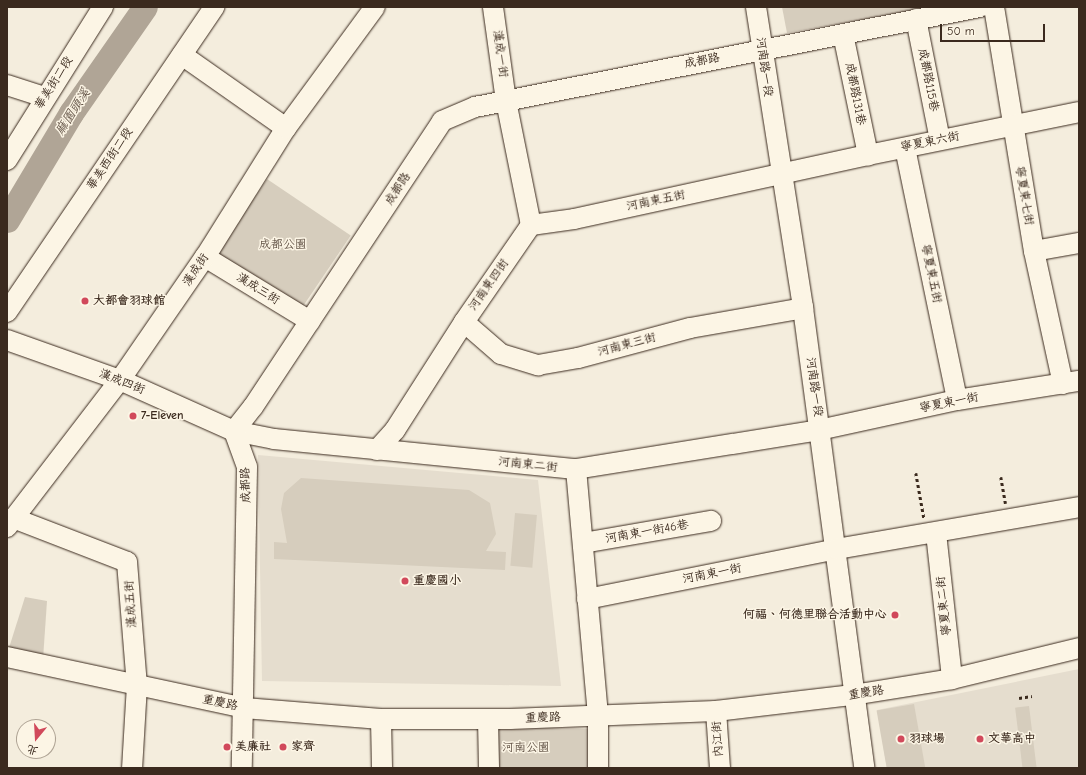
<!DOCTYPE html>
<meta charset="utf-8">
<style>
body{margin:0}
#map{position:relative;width:1086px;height:775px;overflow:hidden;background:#f4eddd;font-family:"Comic Neue","LXGW WenKai TC",sans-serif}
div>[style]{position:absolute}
.built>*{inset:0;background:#e5ddce}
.green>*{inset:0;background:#d6cdbd;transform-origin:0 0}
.river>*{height:25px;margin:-12.5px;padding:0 12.5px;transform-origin:12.5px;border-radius:12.5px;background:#b0a596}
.path>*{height:2.5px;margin-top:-1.25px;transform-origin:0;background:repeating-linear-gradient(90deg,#3b2a1e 0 3px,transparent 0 6px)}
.roads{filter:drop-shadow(0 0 1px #3b2a1e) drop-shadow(0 0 1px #3b2a1e)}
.minor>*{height:20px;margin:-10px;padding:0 10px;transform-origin:10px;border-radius:10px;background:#fcf5e5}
.dots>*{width:11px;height:11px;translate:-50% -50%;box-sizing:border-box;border:2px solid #fcf5e5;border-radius:50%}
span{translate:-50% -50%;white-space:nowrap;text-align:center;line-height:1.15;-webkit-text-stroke:3px #fcf5e5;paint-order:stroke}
.street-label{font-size:12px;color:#3b2a1e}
.park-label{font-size:12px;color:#625346}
.poi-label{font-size:12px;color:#3b2a1e;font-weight:700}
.left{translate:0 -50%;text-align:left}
.right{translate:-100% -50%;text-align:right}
.water-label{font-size:13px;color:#645548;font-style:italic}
.frame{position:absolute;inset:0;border:8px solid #3b2a1e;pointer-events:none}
.north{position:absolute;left:16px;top:719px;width:40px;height:40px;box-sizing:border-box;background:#fcf5e5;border:1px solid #afa495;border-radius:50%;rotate:198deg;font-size:11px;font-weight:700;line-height:16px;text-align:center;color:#3b2a1e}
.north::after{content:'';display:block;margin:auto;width:14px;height:18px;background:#d1495b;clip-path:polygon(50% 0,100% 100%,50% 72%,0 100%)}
.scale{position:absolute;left:940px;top:24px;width:105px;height:18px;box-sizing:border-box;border:2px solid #3b2a1e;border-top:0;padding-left:5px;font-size:12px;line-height:14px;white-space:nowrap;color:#3b2a1e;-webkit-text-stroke:3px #fcf5e5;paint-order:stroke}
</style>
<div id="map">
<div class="built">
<i style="clip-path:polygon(258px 455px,538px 480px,561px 686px,262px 681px)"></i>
<i style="clip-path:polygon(1079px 669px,1079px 768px,887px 768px,877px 710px)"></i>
</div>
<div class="green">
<i style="clip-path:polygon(782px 7px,933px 7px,787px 33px)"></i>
<i style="left:267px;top:179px;width:101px;height:92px;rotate:34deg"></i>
<i style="clip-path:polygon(301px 478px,469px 490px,490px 503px,496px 534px,486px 551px,506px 552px,505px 570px,274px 559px,274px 542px,287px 543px,281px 509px,284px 493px)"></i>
<i style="left:515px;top:513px;width:22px;height:53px;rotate:5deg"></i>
<i style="clip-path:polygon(25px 597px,47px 601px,43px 659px,9px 648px)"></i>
<i style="left:914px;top:704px;width:65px;height:38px;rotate:80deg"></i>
<i style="left:1029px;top:706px;width:63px;height:14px;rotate:83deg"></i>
<i style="left:494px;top:727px;width:95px;height:41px;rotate:1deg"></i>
</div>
<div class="river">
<i style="left:7px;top:220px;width:125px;rotate:-59.1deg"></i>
<i style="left:71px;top:113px;width:129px;rotate:-55.1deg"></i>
</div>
<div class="path">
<i style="left:916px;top:473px;width:46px;rotate:79.9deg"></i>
<i style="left:1001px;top:477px;width:27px;rotate:80deg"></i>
<i style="left:1019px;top:698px;width:13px;rotate:-9deg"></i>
</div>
<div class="roads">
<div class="minor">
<i style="left:756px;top:7px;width:305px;rotate:81.1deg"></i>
<i style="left:803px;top:308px;width:464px;rotate:82.4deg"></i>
<i style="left:994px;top:7px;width:247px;rotate:80.7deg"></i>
<i style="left:1034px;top:251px;width:136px;rotate:77.7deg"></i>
<i style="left:916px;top:19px;width:123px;rotate:78.8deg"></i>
<i style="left:843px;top:34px;width:124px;rotate:78.3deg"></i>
<i style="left:182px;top:55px;width:127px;rotate:35.1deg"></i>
<i style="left:7px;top:85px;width:40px;rotate:18deg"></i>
<i style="left:905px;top:148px;width:257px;rotate:78.3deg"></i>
<i style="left:7px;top:160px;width:181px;rotate:-57.9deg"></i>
<i style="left:531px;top:225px;width:43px;rotate:-7.9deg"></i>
<i style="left:574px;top:219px;width:301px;rotate:-12.3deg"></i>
<i style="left:868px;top:155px;width:215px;rotate:-11.5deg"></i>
<i style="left:1034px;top:251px;width:46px;rotate:-10.1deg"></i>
<i style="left:205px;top:257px;width:123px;rotate:31.4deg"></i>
<i style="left:7px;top:312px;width:369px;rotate:-55.8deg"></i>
<i style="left:464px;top:322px;width:49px;rotate:40.9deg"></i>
<i style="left:501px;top:354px;width:39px;rotate:17deg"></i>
<i style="left:538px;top:365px;width:41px;rotate:-9.9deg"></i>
<i style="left:578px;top:358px;width:116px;rotate:-15deg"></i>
<i style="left:690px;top:328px;width:115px;rotate:-10deg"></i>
<i style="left:7px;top:340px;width:120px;rotate:19.5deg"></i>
<i style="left:120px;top:380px;width:125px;rotate:24.1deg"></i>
<i style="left:234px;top:431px;width:41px;rotate:11.3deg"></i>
<i style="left:274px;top:439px;width:303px;rotate:5.7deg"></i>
<i style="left:576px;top:469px;width:246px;rotate:-9.1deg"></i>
<i style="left:819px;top:430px;width:141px;rotate:-12.3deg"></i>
<i style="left:957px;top:400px;width:123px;rotate:-8.9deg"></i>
<i style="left:234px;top:431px;width:31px;rotate:-52deg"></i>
<i style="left:253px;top:407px;width:343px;rotate:-56.5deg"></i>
<i style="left:442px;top:121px;width:36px;rotate:-23deg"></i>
<i style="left:475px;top:107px;width:515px;rotate:-11.2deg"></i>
<i style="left:234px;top:431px;width:38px;rotate:70deg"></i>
<i style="left:247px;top:467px;width:301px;rotate:91deg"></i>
<i style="left:377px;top:450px;width:27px;rotate:-48deg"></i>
<i style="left:395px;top:430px;width:128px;rotate:-57.4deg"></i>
<i style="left:464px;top:322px;width:118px;rotate:-55.4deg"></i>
<i style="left:531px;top:225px;width:126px;rotate:-101.4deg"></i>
<i style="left:506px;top:101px;width:95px;rotate:-97.9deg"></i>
<i style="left:576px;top:469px;width:247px;rotate:84.9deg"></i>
<i style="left:598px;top:715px;width:53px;rotate:90deg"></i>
<i style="left:13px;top:518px;width:122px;rotate:21.1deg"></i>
<i style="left:127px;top:562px;width:123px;rotate:85.4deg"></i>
<i style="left:137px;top:685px;width:83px;rotate:93.4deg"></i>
<i style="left:7px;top:527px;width:185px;rotate:-52.5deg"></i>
<i style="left:120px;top:380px;width:150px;rotate:-55.4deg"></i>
<i style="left:205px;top:257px;width:152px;rotate:-57.9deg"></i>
<i style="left:286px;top:128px;width:150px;rotate:-53.7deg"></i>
<i style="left:936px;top:533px;width:147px;rotate:83.7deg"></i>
<i style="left:583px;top:543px;width:130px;rotate:-9.8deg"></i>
<i style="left:587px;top:599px;width:255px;rotate:-11.3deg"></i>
<i style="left:837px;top:549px;width:246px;rotate:-9.8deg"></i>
<i style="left:7px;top:657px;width:242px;rotate:12.1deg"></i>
<i style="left:244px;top:708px;width:137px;rotate:4.6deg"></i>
<i style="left:381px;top:719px;width:129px"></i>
<i style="left:510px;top:719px;width:206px;rotate:-2.2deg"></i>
<i style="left:716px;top:711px;width:138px;rotate:-6.7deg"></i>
<i style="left:853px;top:695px;width:100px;rotate:-9.2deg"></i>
<i style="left:952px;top:679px;width:131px;rotate:-13.7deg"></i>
<i style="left:716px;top:711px;width:57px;rotate:86deg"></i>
<i style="left:381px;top:719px;width:49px;rotate:88.8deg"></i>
<i style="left:488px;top:719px;width:49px;rotate:88.8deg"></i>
</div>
</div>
<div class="dots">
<i style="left:85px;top:301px;background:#d1495b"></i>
<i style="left:133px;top:416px;background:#d1495b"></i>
<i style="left:405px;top:581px;background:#d1495b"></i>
<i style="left:895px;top:615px;background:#d1495b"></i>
<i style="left:901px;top:739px;background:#d1495b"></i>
<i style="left:980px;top:739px;background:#d1495b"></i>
<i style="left:227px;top:747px;background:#d1495b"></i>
<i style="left:283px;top:747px;background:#d1495b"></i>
</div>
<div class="street-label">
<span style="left:500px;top:54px;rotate:82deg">漢成一街</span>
<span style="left:702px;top:61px;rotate:-11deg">成都路</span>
<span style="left:764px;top:67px;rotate:82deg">河南路一段</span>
<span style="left:928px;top:80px;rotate:79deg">成都路115巷</span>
<span style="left:54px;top:83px;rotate:-58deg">華美街二段</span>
<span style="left:855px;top:94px;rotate:79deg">成都路131巷</span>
<span style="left:930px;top:142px;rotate:-11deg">寧夏東六街</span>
<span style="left:110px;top:159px;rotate:-56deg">華美西街二段</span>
<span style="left:398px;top:189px;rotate:-57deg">成都路</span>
<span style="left:1024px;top:196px;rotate:80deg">寧夏東七街</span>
<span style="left:656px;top:201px;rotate:-12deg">河南東五街</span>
<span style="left:196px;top:270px;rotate:-56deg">漢成街</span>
<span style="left:931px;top:274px;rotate:78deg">寧夏東五街</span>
<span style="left:489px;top:285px;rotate:-55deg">河南東四街</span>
<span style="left:258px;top:289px;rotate:32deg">漢成三街</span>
<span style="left:627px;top:345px;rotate:-15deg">河南東三街</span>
<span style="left:122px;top:382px;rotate:22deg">漢成四街</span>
<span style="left:814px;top:387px;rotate:82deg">河南路一段</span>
<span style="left:949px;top:403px;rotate:-11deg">寧夏東一街</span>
<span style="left:528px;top:465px;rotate:6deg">河南東二街</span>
<span style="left:246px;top:485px;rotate:-92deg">成都路</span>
<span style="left:647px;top:532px;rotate:-10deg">河南東一街46巷</span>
<span style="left:712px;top:574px;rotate:-11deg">河南東一街</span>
<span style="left:131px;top:604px;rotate:-94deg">漢成五街</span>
<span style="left:944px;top:606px;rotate:-96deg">寧夏東二街</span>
<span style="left:866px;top:693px;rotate:-9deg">重慶路</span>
<span style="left:220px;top:703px;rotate:12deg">重慶路</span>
<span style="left:543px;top:718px;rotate:-2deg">重慶路</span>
<span style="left:718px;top:739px;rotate:-94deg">內江街</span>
</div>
<div class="park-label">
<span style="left:283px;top:245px">成都公園</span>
<span style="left:526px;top:748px">河南公園</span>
</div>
<div class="poi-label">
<span class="left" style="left:93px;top:301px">大都會羽球館</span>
<span class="left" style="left:141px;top:416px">7-Eleven</span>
<span class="left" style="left:413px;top:581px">重慶國小</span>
<span class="right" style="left:887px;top:615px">何福、何德里聯合活動中心</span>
<span class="left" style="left:909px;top:739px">羽球場</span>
<span class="left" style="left:988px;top:739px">文華高中</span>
<span class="left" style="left:235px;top:747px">美廉社</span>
<span class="left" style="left:291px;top:747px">家齊</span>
</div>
<div class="water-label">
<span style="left:73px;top:112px;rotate:-57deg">麻園頭溪</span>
</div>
<div class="frame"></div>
<div class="north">北</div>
<div class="scale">50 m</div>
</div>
